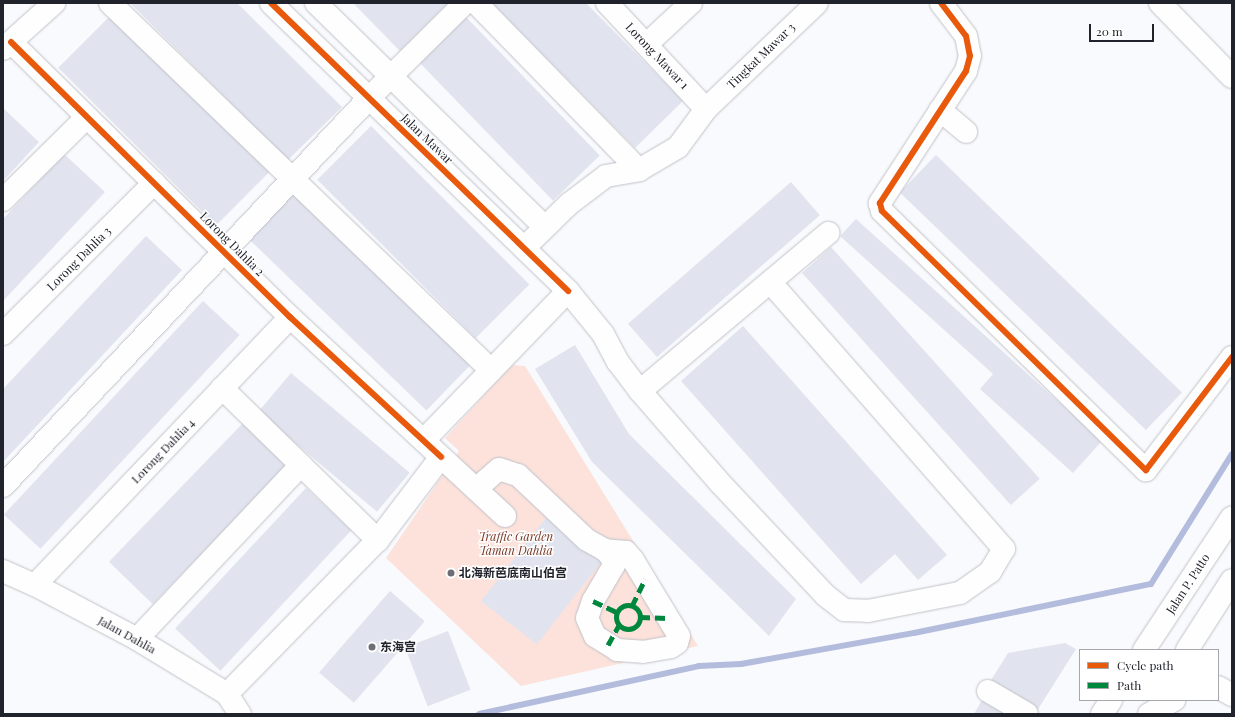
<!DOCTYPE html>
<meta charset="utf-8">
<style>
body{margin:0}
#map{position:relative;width:1235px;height:717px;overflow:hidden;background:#f9fafd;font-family:"Playfair Display","Noto Sans SC",serif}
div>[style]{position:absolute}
.green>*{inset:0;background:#fce2db}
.stream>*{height:6px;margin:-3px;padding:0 3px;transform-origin:3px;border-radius:3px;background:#b4bcdd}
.building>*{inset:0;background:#e1e4ee;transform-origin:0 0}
.roads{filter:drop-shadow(0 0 1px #c1c2c8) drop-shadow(0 0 1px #c1c2c8)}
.minor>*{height:22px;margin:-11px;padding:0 11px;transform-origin:11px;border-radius:11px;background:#fefeff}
.quiet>*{height:5px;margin-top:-2.5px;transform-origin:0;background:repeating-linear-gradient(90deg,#00873e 0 10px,transparent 0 15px)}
.quiet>.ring{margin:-2.5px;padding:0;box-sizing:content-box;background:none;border:5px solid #00873e;border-radius:50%}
.cycleway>*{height:6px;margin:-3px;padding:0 3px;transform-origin:3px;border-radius:3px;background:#e8590c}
.dots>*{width:11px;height:11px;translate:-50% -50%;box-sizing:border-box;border:2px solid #fff;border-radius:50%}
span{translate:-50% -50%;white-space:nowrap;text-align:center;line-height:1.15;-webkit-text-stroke:3px #fff;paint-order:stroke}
.street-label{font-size:12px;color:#21232c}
.park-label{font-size:12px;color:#7b3a27;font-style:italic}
.poi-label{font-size:12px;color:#21232c;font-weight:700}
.left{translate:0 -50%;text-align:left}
.frame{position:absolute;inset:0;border:4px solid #21232c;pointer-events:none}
.legend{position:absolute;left:1079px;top:649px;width:140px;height:52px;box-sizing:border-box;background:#fff;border:1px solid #a6a7ab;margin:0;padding:5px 7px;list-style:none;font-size:12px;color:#21232c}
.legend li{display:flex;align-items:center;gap:8px;height:20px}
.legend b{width:20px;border:1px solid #a6a7ab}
.scale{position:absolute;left:1089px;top:24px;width:65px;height:18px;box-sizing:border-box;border:2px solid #21232c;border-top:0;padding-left:5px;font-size:12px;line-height:14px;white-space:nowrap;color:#21232c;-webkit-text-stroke:3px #fff;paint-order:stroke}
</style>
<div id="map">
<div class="green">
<i style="clip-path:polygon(512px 365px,525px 366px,698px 646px,521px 686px,386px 558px,459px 451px,445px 438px)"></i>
</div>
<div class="stream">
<i style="left:479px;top:714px;width:225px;rotate:-12.3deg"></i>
<i style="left:699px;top:666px;width:42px;rotate:-2.7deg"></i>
<i style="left:741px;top:664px;width:176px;rotate:-10.2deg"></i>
<i style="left:914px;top:633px;width:242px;rotate:-11.7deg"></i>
<i style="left:1151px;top:584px;width:153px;rotate:-58.1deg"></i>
</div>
<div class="building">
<i style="clip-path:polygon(130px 3px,237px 3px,342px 107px,288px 160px)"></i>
<i style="clip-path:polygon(353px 3px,448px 3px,400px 51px)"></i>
<i style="clip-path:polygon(492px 3px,586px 3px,683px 101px,635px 148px)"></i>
<i style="left:112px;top:14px;width:223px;height:76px;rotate:45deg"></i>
<i style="left:465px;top:16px;width:194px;height:65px;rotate:46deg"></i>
<i style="clip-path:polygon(3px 108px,39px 142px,3px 181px)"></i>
<i style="left:371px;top:126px;width:224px;height:76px;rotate:45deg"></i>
<i style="clip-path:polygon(64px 154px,105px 192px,3px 301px,3px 219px)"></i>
<i style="left:936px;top:155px;width:342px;height:52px;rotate:44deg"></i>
<i style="left:791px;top:182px;width:44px;height:216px;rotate:49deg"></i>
<i style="left:291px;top:188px;width:252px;height:66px;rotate:44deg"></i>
<i style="clip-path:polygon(856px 219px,1102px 441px,1073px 473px,980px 389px,993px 374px,840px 236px)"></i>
<i style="clip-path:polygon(146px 236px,182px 270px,3px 462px,3px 389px)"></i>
<i style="left:831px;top:247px;width:312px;height:39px;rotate:48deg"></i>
<i style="left:203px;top:301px;width:50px;height:292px;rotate:43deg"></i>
<i style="clip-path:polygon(743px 326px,947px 555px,918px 580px,895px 554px,861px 584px,681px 381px)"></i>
<i style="clip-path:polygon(575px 345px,629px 434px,796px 599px,769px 636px,592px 462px,535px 369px)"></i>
<i style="left:291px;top:373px;width:155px;height:51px;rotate:40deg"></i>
<i style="left:243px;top:423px;width:61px;height:193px;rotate:44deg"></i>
<i style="left:306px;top:488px;width:62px;height:192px;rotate:43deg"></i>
<i style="left:548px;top:515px;width:71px;height:109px;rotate:38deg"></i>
<i style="left:390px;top:591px;width:46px;height:108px;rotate:41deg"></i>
<i style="left:448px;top:631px;width:63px;height:46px;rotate:69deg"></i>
<i style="clip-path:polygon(1065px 643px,1076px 649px,1035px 714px,988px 685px,1008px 653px)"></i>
<i style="clip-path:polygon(991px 697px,1014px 714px,974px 714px,982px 700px,987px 703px)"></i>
</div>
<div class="roads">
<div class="minor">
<i style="left:110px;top:3px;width:529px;rotate:43.93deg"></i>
<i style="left:271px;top:3px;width:414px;rotate:44.1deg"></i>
<i style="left:568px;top:291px;width:55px;rotate:50.9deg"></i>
<i style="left:603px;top:334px;width:32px;rotate:62deg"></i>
<i style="left:618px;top:362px;width:36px;rotate:53deg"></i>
<i style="left:640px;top:391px;width:122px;rotate:49deg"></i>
<i style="left:720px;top:483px;width:154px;rotate:46.8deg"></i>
<i style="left:825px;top:595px;width:24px;rotate:38deg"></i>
<i style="left:844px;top:610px;width:24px;rotate:2deg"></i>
<i style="left:868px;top:611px;width:94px;rotate:-11.1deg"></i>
<i style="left:960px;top:593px;width:37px;rotate:-35deg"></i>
<i style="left:990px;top:572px;width:27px;rotate:-59deg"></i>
<i style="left:1004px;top:549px;width:355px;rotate:-131.2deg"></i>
<i style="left:316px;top:3px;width:320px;rotate:44.4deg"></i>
<i style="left:476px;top:3px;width:233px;rotate:45.7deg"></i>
<i style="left:607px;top:3px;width:145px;rotate:47deg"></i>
<i style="left:941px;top:3px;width:41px;rotate:52.9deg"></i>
<i style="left:966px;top:36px;width:20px;rotate:79deg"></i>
<i style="left:970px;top:56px;width:16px;rotate:105deg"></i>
<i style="left:966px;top:71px;width:158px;rotate:123.1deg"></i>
<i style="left:880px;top:203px;width:8px;rotate:76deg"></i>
<i style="left:882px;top:211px;width:370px;rotate:44.5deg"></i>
<i style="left:1146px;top:470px;width:142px;rotate:-52.7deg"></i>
<i style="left:1160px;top:3px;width:103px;rotate:45.8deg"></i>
<i style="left:11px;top:42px;width:392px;rotate:44.6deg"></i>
<i style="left:290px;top:317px;width:293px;rotate:42.8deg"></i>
<i style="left:647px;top:44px;width:60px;rotate:-43deg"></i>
<i style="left:3px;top:49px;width:69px;rotate:-42deg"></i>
<i style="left:940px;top:110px;width:34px;rotate:40deg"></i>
<i style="left:3px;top:200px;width:118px;rotate:-44.7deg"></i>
<i style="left:524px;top:248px;width:63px;rotate:-44.4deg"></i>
<i style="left:569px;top:204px;width:46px;rotate:-37.1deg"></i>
<i style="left:606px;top:176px;width:34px;rotate:-10deg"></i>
<i style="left:639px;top:170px;width:45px;rotate:-30.5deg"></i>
<i style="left:678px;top:147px;width:47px;rotate:-53.6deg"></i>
<i style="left:706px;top:109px;width:153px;rotate:-43.7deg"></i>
<i style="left:3px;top:334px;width:214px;rotate:-45deg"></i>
<i style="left:222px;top:388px;width:218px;rotate:44.3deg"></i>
<i style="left:640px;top:391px;width:246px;rotate:-40deg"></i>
<i style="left:424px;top:440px;width:207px;rotate:-46deg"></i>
<i style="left:3px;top:486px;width:533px;rotate:-46.67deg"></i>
<i style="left:369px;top:98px;width:135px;rotate:-44.7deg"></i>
<i style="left:476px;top:489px;width:30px;rotate:-41deg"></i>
<i style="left:499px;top:469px;width:20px;rotate:18deg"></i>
<i style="left:518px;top:475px;width:95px;rotate:43.3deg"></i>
<i style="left:587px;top:540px;width:21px;rotate:29deg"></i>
<i style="left:605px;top:550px;width:12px;rotate:48deg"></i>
<i style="left:613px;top:559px;width:6px;rotate:81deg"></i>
<i style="left:614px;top:565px;width:42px;rotate:120.3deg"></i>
<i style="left:593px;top:601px;width:18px;rotate:109deg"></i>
<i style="left:587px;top:618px;width:20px;rotate:66deg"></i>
<i style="left:595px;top:636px;width:26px;rotate:32deg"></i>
<i style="left:617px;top:650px;width:26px;rotate:4deg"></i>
<i style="left:643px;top:652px;width:28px;rotate:-10deg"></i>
<i style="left:671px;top:647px;width:7px;rotate:-34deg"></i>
<i style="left:677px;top:643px;width:7px;rotate:-74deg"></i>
<i style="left:679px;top:636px;width:89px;rotate:-121.2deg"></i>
<i style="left:633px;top:560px;width:11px;rotate:-131deg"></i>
<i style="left:626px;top:552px;width:21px;rotate:-175deg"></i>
<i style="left:3px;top:571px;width:35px;rotate:24deg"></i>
<i style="left:35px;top:585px;width:115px;rotate:27.9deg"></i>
<i style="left:137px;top:639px;width:105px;rotate:31.4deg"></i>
<i style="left:227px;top:694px;width:24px;rotate:57deg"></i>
<i style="left:35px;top:585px;width:370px;rotate:-46.4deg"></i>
<i style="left:137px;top:639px;width:239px;rotate:-46.7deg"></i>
<i style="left:1144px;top:650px;width:159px;rotate:-56.5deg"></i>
<i style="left:1187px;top:650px;width:83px;rotate:-57.3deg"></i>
<i style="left:1218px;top:687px;width:16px;rotate:30deg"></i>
<i style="left:988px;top:691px;width:45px;rotate:30.5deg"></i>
<i style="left:227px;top:694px;width:216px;rotate:-45.6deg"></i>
<i style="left:378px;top:540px;width:104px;rotate:-52.8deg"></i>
<i style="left:1102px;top:714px;width:17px;rotate:-57deg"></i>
<i style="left:1149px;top:714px;width:29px;rotate:-29deg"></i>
</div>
</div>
<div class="quiet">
<i style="left:593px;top:601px;width:26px;rotate:25deg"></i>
<i class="ring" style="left:616px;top:605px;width:19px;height:19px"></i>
<i style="left:632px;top:606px;width:30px;rotate:-64deg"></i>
<i style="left:640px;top:617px;width:28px;rotate:2deg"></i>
<i style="left:608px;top:645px;width:23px;rotate:-61deg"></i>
</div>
<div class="cycleway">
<i style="left:271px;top:3px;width:414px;rotate:44.1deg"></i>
<i style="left:941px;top:3px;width:41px;rotate:52.9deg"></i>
<i style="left:966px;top:36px;width:20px;rotate:79deg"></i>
<i style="left:970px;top:56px;width:16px;rotate:105deg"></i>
<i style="left:966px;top:71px;width:158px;rotate:123.1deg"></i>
<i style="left:880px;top:203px;width:8px;rotate:76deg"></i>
<i style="left:882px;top:211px;width:370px;rotate:44.5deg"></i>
<i style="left:1146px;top:470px;width:142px;rotate:-52.7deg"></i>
<i style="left:11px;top:42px;width:392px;rotate:44.6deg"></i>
<i style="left:290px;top:317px;width:206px;rotate:42.8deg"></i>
</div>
<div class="dots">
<i style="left:451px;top:573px;background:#6d6e75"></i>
<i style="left:372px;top:647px;background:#6d6e75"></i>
</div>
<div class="street-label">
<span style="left:657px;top:56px;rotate:47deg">Lorong Mawar 1</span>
<span style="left:761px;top:56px;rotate:-44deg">Tingkat Mawar 3</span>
<span style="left:427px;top:139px;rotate:44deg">Jalan Mawar</span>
<span style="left:232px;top:244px;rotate:45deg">Lorong Dahlia 2</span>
<span style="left:79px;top:259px;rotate:-45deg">Lorong Dahlia 3</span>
<span style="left:163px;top:451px;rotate:-46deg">Lorong Dahlia 4</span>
<span style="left:1188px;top:584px;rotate:-57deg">Jalan P. Patto</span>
<span style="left:127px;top:635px;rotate:29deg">Jalan Dahlia</span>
</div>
<div class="park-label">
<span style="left:516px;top:544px">Traffic Garden<br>Taman Dahlia</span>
</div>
<div class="poi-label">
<span class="left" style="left:459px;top:573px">北海新芭底南山伯宫</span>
<span class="left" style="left:380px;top:647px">东海宫</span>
</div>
<div class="frame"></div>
<ul class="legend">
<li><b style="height:5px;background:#e8590c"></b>Cycle path</li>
<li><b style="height:5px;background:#00873e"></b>Path</li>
</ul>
<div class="scale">20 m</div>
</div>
